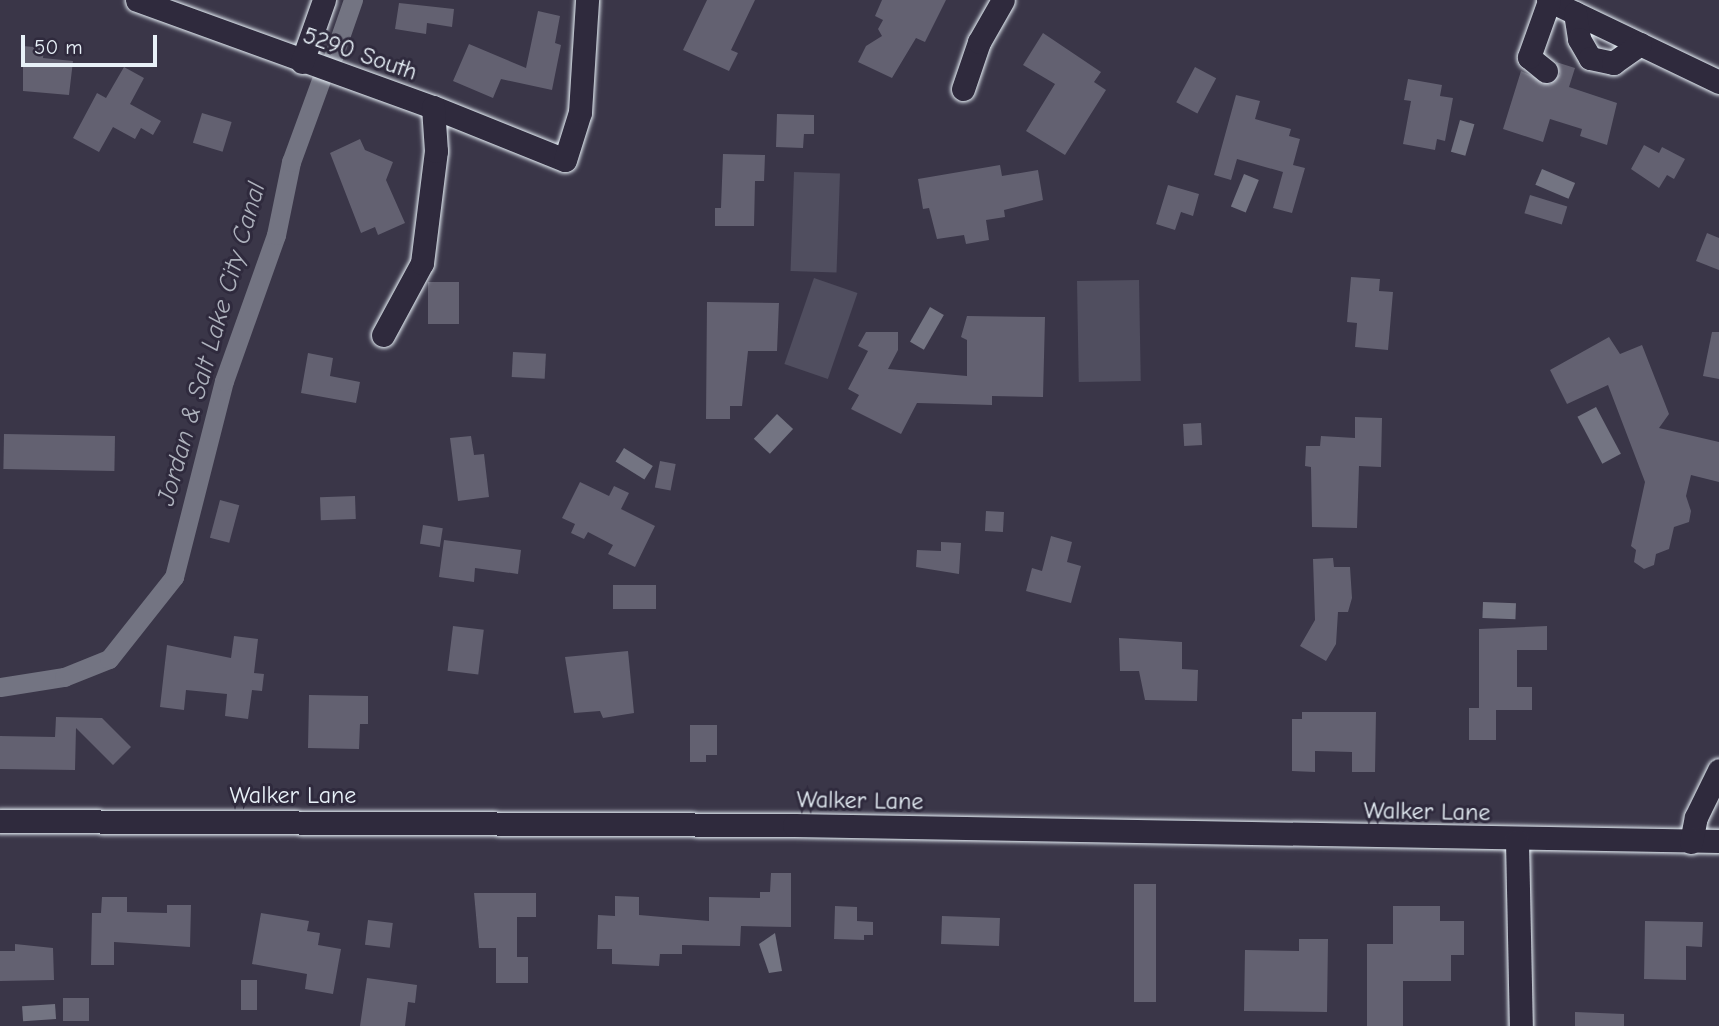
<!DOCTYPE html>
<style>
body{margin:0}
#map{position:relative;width:1719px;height:1026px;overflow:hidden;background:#3a3648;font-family:"Comic Neue",sans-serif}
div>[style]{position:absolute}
.green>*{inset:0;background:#504e5f;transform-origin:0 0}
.water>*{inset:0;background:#737482;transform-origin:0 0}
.canal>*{height:19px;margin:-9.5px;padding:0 9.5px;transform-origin:9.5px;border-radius:9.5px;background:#737482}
.building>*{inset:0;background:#636171;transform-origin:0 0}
.roads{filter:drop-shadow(0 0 2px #e8f1f8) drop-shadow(0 0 2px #e8f1f8)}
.minor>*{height:23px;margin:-11.5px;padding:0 11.5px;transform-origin:11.5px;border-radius:11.5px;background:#2f2a3d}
span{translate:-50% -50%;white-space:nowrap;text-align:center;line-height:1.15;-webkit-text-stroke:6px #2f2a3d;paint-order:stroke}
.street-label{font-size:24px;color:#e8f1f8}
.water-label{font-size:26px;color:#aeb2bd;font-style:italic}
.scale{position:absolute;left:21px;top:35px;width:136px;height:32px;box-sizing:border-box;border:4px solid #e8f1f8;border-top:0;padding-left:9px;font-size:21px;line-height:24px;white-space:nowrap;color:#e8f1f8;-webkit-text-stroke:5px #2f2a3d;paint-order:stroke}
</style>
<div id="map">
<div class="green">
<i style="left:794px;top:172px;width:46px;height:99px;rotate:2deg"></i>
<i style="left:814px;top:278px;width:46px;height:91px;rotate:19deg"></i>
<i style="left:1139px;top:280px;width:101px;height:62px;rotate:89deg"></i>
</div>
<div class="water">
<i style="left:1460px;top:120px;width:15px;height:33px;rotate:16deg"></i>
<i style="left:1542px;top:169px;width:36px;height:17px;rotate:23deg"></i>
<i style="left:1244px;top:174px;width:16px;height:35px;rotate:22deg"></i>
<i style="left:930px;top:307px;width:16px;height:40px;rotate:30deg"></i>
<i style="left:1596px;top:407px;width:53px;height:21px;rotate:62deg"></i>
<i style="left:777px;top:414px;width:22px;height:34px;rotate:43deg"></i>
<i style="left:624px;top:448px;width:34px;height:16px;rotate:32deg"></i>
<i style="left:1483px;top:602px;width:33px;height:16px;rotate:2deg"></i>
<i style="clip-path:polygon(775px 933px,782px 971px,769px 973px,759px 944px)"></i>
<i style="left:55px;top:1004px;width:15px;height:33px;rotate:86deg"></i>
</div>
<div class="canal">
<i style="left:331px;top:63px;width:67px;rotate:-70.8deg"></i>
<i style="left:0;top:687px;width:65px;rotate:-8.9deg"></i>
<i style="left:64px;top:677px;width:48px;rotate:-21.8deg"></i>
<i style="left:109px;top:659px;width:105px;rotate:-51.6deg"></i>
<i style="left:174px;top:577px;width:202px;rotate:-75.7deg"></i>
<i style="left:224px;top:381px;width:155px;rotate:-70.4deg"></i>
<i style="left:276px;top:235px;width:75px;rotate:-78.4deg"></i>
<i style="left:291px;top:162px;width:87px;rotate:-69.9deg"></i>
</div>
<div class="building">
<i style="clip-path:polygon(707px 0,755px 0,731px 50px,738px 53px,729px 71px,683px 50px)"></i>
<i style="clip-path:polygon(882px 0,946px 0,925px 42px,916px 38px,892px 78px,858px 62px,866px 46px,882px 36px,878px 29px,883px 20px,875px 16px)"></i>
<i style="clip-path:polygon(399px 3px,454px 9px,452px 27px,427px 23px,426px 34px,395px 29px)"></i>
<i style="clip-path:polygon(538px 11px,560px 16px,555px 43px,561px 45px,552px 90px,501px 79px,493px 98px,453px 81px,469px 44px,526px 68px)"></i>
<i style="clip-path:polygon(1043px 33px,1101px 72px,1094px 82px,1106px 90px,1065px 155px,1026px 131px,1055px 84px,1023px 65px)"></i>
<i style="clip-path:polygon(23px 46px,44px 48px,43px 58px,73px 61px,69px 95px,23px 91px)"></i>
<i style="clip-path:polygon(1556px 62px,1575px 68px,1569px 87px,1617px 103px,1607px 145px,1580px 136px,1582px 129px,1550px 119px,1543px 142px,1503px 129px,1521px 71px,1550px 84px,1560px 74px)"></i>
<i style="clip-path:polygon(124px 67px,144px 78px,130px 104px,161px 121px,153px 135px,141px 128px,135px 139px,113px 127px,99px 152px,73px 138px,97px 93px,106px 98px)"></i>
<i style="left:1195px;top:67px;width:24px;height:40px;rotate:28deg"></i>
<i style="clip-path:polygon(1408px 79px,1442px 85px,1440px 96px,1453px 98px,1445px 141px,1437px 139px,1435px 150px,1403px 144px,1411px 101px,1404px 100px)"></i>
<i style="clip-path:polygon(1236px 95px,1260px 101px,1255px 119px,1291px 129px,1289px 136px,1300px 139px,1293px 165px,1305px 168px,1292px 213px,1273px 208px,1283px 172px,1237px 159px,1231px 180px,1214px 175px)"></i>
<i style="left:202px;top:113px;width:31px;height:31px;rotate:17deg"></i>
<i style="clip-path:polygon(777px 114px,814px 115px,814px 134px,804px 134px,803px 148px,776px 147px)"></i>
<i style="clip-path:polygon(360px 139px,365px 150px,393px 162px,386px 180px,405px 223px,378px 235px,375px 227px,361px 233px,330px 153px)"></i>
<i style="clip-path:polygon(1644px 145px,1659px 153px,1662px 147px,1685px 159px,1674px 179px,1667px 175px,1659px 188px,1631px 169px)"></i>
<i style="clip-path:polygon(723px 154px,765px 155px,764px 181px,755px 181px,754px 226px,715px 226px,715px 208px,721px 208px)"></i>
<i style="clip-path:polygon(1000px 165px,1002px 176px,1038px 170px,1043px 200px,1004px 210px,1005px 217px,986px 220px,989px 240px,966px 244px,964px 235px,937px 239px,929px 208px,923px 209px,918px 179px)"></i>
<i style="clip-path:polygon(1168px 185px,1199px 194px,1193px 216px,1181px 212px,1175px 230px,1156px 224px)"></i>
<i style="left:1530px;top:195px;width:39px;height:19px;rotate:17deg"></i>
<i style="clip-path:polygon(1707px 233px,1719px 238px,1719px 270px,1696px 261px)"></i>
<i style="clip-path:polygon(1351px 277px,1380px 279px,1379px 291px,1393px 292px,1388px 350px,1355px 347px,1357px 323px,1347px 322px)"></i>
<i style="left:428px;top:282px;width:31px;height:42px"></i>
<i style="clip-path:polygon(707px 302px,779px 303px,777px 351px,748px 351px,742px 406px,730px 406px,730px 419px,706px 419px)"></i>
<i style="clip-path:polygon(967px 316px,1045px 317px,1043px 397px,992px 396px,992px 405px,917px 403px,901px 434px,851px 409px,859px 395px,848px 389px,868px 351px,858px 346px,866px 332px,898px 332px,898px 350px,888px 369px,967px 376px,967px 340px,961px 337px)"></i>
<i style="clip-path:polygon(1712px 332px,1719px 332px,1719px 379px,1703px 376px)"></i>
<i style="clip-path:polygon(1609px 337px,1620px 354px,1642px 345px,1669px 414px,1659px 428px,1719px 442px,1719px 482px,1691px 475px,1686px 496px,1691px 511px,1689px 522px,1674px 527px,1669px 549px,1656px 554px,1654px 565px,1644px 569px,1634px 562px,1636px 550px,1631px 546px,1645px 482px,1608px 385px,1567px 404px,1550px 370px)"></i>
<i style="left:513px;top:352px;width:33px;height:25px;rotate:3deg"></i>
<i style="clip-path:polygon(308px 353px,333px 358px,330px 376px,360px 382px,356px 403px,301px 393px)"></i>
<i style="clip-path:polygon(1355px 417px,1382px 418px,1381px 467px,1359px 466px,1357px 528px,1312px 527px,1311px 467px,1305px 466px,1306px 446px,1320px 446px,1321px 436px,1355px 438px)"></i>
<i style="left:1201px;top:423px;width:22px;height:18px;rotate:87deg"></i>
<i style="left:4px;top:434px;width:111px;height:35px;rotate:1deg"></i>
<i style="clip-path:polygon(471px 436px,474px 455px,484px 454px,489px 497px,458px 501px,450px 438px)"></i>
<i style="left:660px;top:461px;width:16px;height:27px;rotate:11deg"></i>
<i style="clip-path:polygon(580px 482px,609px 496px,614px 486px,629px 493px,621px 509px,655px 526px,635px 567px,608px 554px,613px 545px,588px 532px,584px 539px,571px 533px,575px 524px,562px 518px)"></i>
<i style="left:355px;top:496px;width:23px;height:35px;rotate:88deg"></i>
<i style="left:220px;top:500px;width:20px;height:39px;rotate:15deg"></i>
<i style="left:986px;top:511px;width:18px;height:20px;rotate:3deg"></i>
<i style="left:423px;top:525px;width:20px;height:19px;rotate:9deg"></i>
<i style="clip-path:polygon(1051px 536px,1072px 542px,1067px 562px,1081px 566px,1071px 603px,1026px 591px,1032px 568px,1042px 571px)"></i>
<i style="clip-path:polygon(444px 540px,521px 550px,518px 574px,475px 568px,474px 582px,439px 577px)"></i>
<i style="clip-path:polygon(941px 542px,961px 543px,959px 574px,916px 567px,917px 550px,941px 551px)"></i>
<i style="clip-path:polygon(1333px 558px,1334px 567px,1350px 567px,1352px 598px,1348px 612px,1338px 612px,1336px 644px,1326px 661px,1300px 646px,1315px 620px,1313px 559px)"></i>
<i style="left:613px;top:585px;width:43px;height:24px"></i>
<i style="left:453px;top:626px;width:31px;height:45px;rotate:7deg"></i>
<i style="clip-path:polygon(1547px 626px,1547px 650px,1517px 650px,1517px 687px,1532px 687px,1532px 710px,1496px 710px,1496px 740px,1469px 740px,1469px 708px,1479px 708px,1479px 629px)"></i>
<i style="clip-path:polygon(234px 636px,258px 639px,254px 673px,264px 674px,262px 691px,252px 690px,248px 719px,225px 716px,227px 694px,186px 690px,184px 710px,160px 707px,167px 645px,231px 658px)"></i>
<i style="clip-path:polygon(1119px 638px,1182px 642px,1182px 669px,1198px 670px,1197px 701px,1145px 700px,1139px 671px,1120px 671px)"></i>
<i style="clip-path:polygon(628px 651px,634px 713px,603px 718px,600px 711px,574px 713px,565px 657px)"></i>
<i style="clip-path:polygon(309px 695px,368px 696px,368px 724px,360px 724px,359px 749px,308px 748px)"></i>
<i style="clip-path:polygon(1302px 712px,1376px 712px,1375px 772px,1352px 772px,1352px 752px,1315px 751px,1315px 772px,1292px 771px,1292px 719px,1302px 719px)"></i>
<i style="clip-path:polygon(56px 717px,102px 718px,131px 747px,113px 765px,76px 728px,75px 770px,0 769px,0 736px,55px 737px)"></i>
<i style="clip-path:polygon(690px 725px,717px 725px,717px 755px,706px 755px,706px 762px,690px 762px)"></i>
<i style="clip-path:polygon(771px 873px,791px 873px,791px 927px,741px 926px,740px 946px,682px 945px,682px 954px,660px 954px,659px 966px,612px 964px,612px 949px,597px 949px,598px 915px,615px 916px,615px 896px,639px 897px,639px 915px,709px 921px,709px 897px,760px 898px,760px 892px,770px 892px)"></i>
<i style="left:1156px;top:884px;width:118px;height:22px;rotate:90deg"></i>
<i style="clip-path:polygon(474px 893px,536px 893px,536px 917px,517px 917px,517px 957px,528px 957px,528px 983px,496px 983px,496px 948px,479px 948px)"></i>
<i style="clip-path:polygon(102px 897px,127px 897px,127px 912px,167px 913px,167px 905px,191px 905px,190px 947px,114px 942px,114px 965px,91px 965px,92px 913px,101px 913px)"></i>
<i style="clip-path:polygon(835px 906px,857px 907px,857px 921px,873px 922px,873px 935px,864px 935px,864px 940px,834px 939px)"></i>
<i style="clip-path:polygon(1393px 906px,1440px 906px,1440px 921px,1464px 921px,1464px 955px,1451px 955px,1451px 981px,1403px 981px,1403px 1026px,1367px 1026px,1367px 944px,1393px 944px)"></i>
<i style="clip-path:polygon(261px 913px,309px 921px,307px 931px,320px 933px,318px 945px,341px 949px,333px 994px,305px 989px,307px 974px,252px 964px)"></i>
<i style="left:942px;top:916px;width:58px;height:28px;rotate:2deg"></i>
<i style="left:368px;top:920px;width:25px;height:25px;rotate:7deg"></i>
<i style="clip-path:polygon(1645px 921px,1703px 922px,1702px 947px,1686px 946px,1686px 980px,1644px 979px)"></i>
<i style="clip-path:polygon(1299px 939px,1328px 939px,1327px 1012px,1244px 1011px,1245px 950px,1299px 951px)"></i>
<i style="clip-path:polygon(15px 944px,53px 948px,54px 980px,0 981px,0 951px,15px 951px)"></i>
<i style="clip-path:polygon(367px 978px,417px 985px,415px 1003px,408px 1002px,405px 1026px,360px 1026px)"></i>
<i style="left:241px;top:980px;width:16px;height:30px"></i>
<i style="left:63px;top:998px;width:26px;height:23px"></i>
<i style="clip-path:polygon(1575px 1012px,1624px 1014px,1624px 1026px,1575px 1026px)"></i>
</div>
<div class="roads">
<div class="minor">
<i style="left:137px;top:0;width:315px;rotate:19.9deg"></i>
<i style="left:433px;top:107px;width:142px;rotate:21.9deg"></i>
<i style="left:565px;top:160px;width:50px;rotate:-72.6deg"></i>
<i style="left:580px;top:112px;width:112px;rotate:-86.4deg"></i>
<i style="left:1548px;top:0;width:190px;rotate:25.6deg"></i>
<i style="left:1575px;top:13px;width:26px;rotate:81deg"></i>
<i style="left:1579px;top:39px;width:22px;rotate:60deg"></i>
<i style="left:1590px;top:58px;width:24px;rotate:12deg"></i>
<i style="left:1613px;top:63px;width:33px;rotate:-35deg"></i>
<i style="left:302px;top:62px;width:66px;rotate:-70.5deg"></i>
<i style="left:1546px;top:71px;width:22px;rotate:-141deg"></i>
<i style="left:1529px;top:57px;width:59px;rotate:-70.3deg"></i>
<i style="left:963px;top:89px;width:50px;rotate:-71.2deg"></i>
<i style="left:979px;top:42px;width:48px;rotate:-60.3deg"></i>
<i style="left:383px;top:335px;width:82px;rotate:-61.6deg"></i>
<i style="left:422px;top:263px;width:113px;rotate:-82.9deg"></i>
<i style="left:436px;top:151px;width:44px;rotate:-93.9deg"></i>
<i style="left:0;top:821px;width:794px;rotate:0.29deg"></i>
<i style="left:794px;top:825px;width:925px;rotate:0.99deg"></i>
<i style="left:1517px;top:841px;width:185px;rotate:88.8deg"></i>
<i style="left:1691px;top:842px;width:25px;rotate:-79deg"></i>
<i style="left:1696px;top:817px;width:52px;rotate:-63.9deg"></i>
</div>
</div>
<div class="street-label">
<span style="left:360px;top:54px;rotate:19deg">5290 South</span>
<span style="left:293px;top:796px">Walker Lane</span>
<span style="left:860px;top:801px;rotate:1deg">Walker Lane</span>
<span style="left:1427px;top:812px;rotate:1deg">Walker Lane</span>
</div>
<div class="water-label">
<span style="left:212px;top:344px;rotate:-74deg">Jordan &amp; Salt Lake City Canal</span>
</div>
<div class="scale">50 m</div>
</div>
